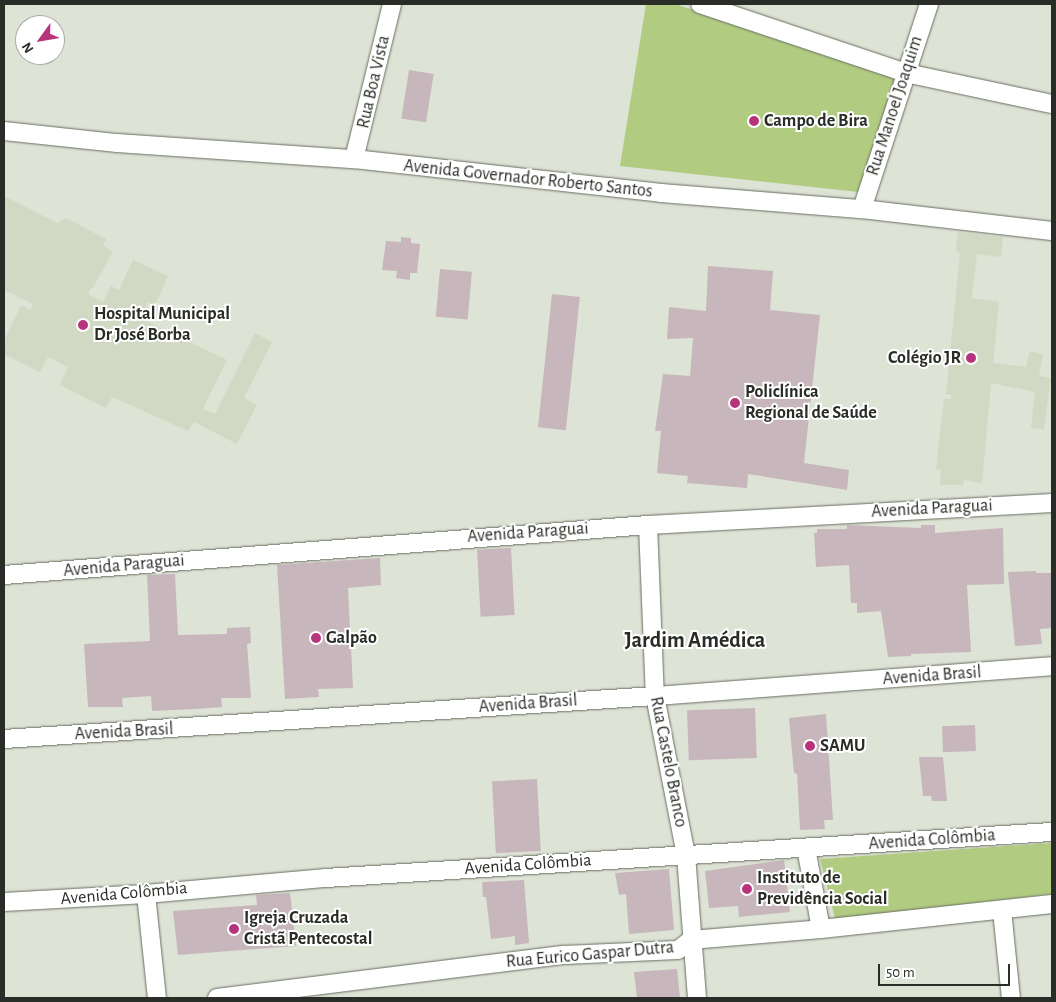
<!DOCTYPE html>
<meta charset="utf-8">
<style>
body{margin:0}
#map{position:relative;width:1056px;height:1002px;overflow:hidden;background:#dde3d5;font-family:"Alegreya Sans",sans-serif}
div>[style]{position:absolute}
.built>*{inset:0;background:#d1d8c4}
.green>*{inset:0;background:#b1cc81}
.building>*{inset:0;background:#c7b7bd;transform-origin:0 0}
.roads{filter:drop-shadow(0 0 1px #696d61) drop-shadow(0 0 1px #696d61)}
.minor>*{height:18px;margin:-9px;padding:0 9px;transform-origin:9px;border-radius:9px;background:#fff}
.dots>*{width:14px;height:14px;translate:-50% -50%;box-sizing:border-box;border:2px solid #fff;border-radius:50%}
span{translate:-50% -50%;white-space:nowrap;text-align:center;line-height:1.15;-webkit-text-stroke:4px #fff;paint-order:stroke}
.street-label{font-size:18px;color:#2a2d27}
.poi-label{font-size:18px;color:#2a2d27;font-weight:700}
.left{translate:0 -50%;text-align:left}
.right{translate:-100% -50%;text-align:right}
.district-label{font-size:22px;color:#2a2d27;font-weight:700}
.frame{position:absolute;inset:0;border:5px solid #2a2d27;pointer-events:none}
.north{position:absolute;left:15px;top:15px;width:50px;height:50px;box-sizing:border-box;background:#fff;border:1px solid #aaaba9;border-radius:50%;rotate:238deg;font-size:14px;font-weight:700;line-height:20px;text-align:center;color:#2a2d27}
.north::after{content:'';display:block;margin:auto;width:18px;height:22px;background:#b7347c;clip-path:polygon(50% 0,100% 100%,50% 72%,0 100%)}
.scale{position:absolute;left:878px;top:964px;width:132px;height:22px;box-sizing:border-box;border:2px solid #2a2d27;border-top:0;padding-left:6px;font-size:15px;line-height:18px;white-space:nowrap;color:#2a2d27;-webkit-text-stroke:4px #fff;paint-order:stroke}
</style>
<div id="map">
<div class="built">
<i style="clip-path:polygon(4px 196px,57px 223px,66px 218px,106px 239px,103px 246px,113px 251px,93px 288px,89px 287px,91px 288px,88px 294px,103px 302px,111px 286px,119px 290px,133px 260px,168px 276px,155px 306px,148px 302px,140px 318px,227px 360px,203px 409px,215px 414px,255px 333px,272px 342px,244px 398px,257px 405px,237px 444px,194px 422px,188px 431px,112px 397px,106px 408px,60px 385px,68px 367px,48px 357px,40px 372px,4px 354px,4px 341px,21px 305px,30px 310px,33px 304px,4px 290px)"></i>
<i style="clip-path:polygon(958px 232px,1003px 237px,1001px 257px,977px 254px,972px 298px,999px 302px,993px 363px,1026px 367px,1030px 351px,1043px 354px,1039px 376px,1051px 378px,1044px 429px,1031px 428px,1035px 392px,991px 383px,982px 483px,964px 480px,963px 485px,940px 485px,941px 470px,936px 469px,944px 399px,951px 399px,952px 395px,946px 394px,960px 253px,956px 252px)"></i>
</div>
<div class="green">
<i style="clip-path:polygon(646px 4px,675px 4px,896px 75px,858px 192px,620px 166px)"></i>
<i style="clip-path:polygon(1052px 843px,1052px 894px,835px 919px,820px 859px)"></i>
</div>
<div class="building">
<i style="left:409px;top:70px;width:25px;height:49px;rotate:9deg"></i>
<i style="clip-path:polygon(401px 237px,411px 238px,411px 243px,420px 244px,417px 273px,410px 273px,410px 280px,396px 278px,397px 271px,382px 270px,386px 241px,401px 242px)"></i>
<i style="clip-path:polygon(708px 266px,773px 271px,770px 310px,820px 315px,804px 463px,849px 470px,847px 490px,748px 474px,747px 488px,687px 483px,688px 476px,657px 473px,661px 431px,655px 431px,663px 374px,690px 376px,693px 338px,667px 339px,669px 307px,706px 311px)"></i>
<i style="left:440px;top:269px;width:32px;height:48px;rotate:5deg"></i>
<i style="left:552px;top:294px;width:28px;height:134px;rotate:6deg"></i>
<i style="clip-path:polygon(847px 525px,921px 528px,921px 525px,935px 525px,935px 533px,1003px 528px,1004px 584px,967px 585px,971px 652px,911px 654px,911px 656px,888px 657px,881px 611px,857px 613px,857px 603px,851px 603px,849px 565px,816px 567px,814px 533px,817px 533px,817px 529px,847px 529px)"></i>
<i style="left:511px;top:548px;width:67px;height:34px;rotate:87deg"></i>
<i style="clip-path:polygon(380px 558px,381px 585px,348px 588px,353px 688px,318px 689px,319px 697px,285px 699px,277px 565px)"></i>
<i style="clip-path:polygon(1036px 571px,1036px 573px,1052px 573px,1052px 628px,1040px 629px,1042px 644px,1015px 646px,1008px 572px)"></i>
<i style="clip-path:polygon(175px 574px,178px 635px,227px 634px,227px 628px,250px 627px,251px 643px,247px 644px,251px 698px,221px 698px,222px 707px,196px 709px,152px 711px,151px 696px,122px 698px,123px 707px,88px 707px,84px 644px,150px 641px,147px 575px)"></i>
<i style="left:755px;top:708px;width:50px;height:68px;rotate:88deg"></i>
<i style="clip-path:polygon(826px 714px,833px 820px,824px 820px,825px 829px,800px 830px,797px 774px,794px 773px,789px 718px)"></i>
<i style="left:975px;top:725px;width:26px;height:33px;rotate:88deg"></i>
<i style="clip-path:polygon(919px 757px,943px 757px,947px 801px,932px 801px,931px 796px,923px 796px)"></i>
<i style="left:537px;top:779px;width:72px;height:45px;rotate:87deg"></i>
<i style="clip-path:polygon(784px 860px,790px 912px,739px 917px,738px 906px,709px 908px,705px 871px)"></i>
<i style="clip-path:polygon(669px 869px,674px 930px,629px 934px,626px 894px,619px 895px,615px 873px)"></i>
<i style="clip-path:polygon(524px 880px,529px 943px,515px 945px,515px 936px,491px 939px,486px 897px,483px 897px,482px 882px)"></i>
<i style="clip-path:polygon(290px 893px,296px 946px,178px 955px,173px 911px,257px 905px,256px 895px)"></i>
<i style="clip-path:polygon(677px 969px,680px 998px,637px 998px,634px 972px)"></i>
</div>
<div class="roads">
<div class="minor">
<i style="left:700px;top:4px;width:217px;rotate:18.5deg"></i>
<i style="left:906px;top:73px;width:149px;rotate:12deg"></i>
<i style="left:4px;top:131px;width:114px;rotate:6.1deg"></i>
<i style="left:117px;top:143px;width:238px;rotate:3.9deg"></i>
<i style="left:354px;top:159px;width:309px;rotate:6.3deg"></i>
<i style="left:661px;top:193px;width:202px;rotate:4.6deg"></i>
<i style="left:862px;top:209px;width:191px;rotate:6.6deg"></i>
<i style="left:354px;top:159px;width:160px;rotate:-76.2deg"></i>
<i style="left:862px;top:209px;width:216px;rotate:-71.9deg"></i>
<i style="left:648px;top:525px;width:171px;rotate:87.7deg"></i>
<i style="left:655px;top:696px;width:162px;rotate:79deg"></i>
<i style="left:686px;top:855px;width:143px;rotate:85.6deg"></i>
<i style="left:4px;top:575px;width:646px;rotate:-4.44deg"></i>
<i style="left:648px;top:525px;width:405px;rotate:-3.1deg"></i>
<i style="left:4px;top:739px;width:652px;rotate:-3.78deg"></i>
<i style="left:655px;top:696px;width:398px;rotate:-4.3deg"></i>
<i style="left:806px;top:848px;width:82px;rotate:79.5deg"></i>
<i style="left:146px;top:894px;width:105px;rotate:84deg"></i>
<i style="left:4px;top:902px;width:142px;rotate:-3.2deg"></i>
<i style="left:146px;top:894px;width:181px;rotate:-5.1deg"></i>
<i style="left:326px;top:878px;width:727px;rotate:-3.63deg"></i>
<i style="left:1002px;top:910px;width:88px;rotate:84.2deg"></i>
<i style="left:217px;top:998px;width:350px;rotate:-7.1deg"></i>
<i style="left:564px;top:955px;width:114px;rotate:-2.5deg"></i>
<i style="left:678px;top:950px;width:16px;rotate:-38deg"></i>
<i style="left:691px;top:940px;width:130px;rotate:-4.8deg"></i>
<i style="left:821px;top:929px;width:232px;rotate:-6.2deg"></i>
</div>
</div>
<div class="dots">
<i style="left:754px;top:121px;background:#b7347c"></i>
<i style="left:83px;top:325px;background:#b7347c"></i>
<i style="left:971px;top:358px;background:#b7347c"></i>
<i style="left:735px;top:403px;background:#b7347c"></i>
<i style="left:316px;top:638px;background:#b7347c"></i>
<i style="left:810px;top:746px;background:#b7347c"></i>
<i style="left:747px;top:889px;background:#b7347c"></i>
<i style="left:234px;top:929px;background:#b7347c"></i>
</div>
<div class="street-label">
<span style="left:374px;top:82px;rotate:-77deg">Rua Boa Vista</span>
<span style="left:895px;top:106px;rotate:-72deg">Rua Manoel Joaquim</span>
<span style="left:528px;top:179px;rotate:6deg">Avenida Governador Roberto Santos</span>
<span style="left:932px;top:509px;rotate:-3deg">Avenida Paraguai</span>
<span style="left:528px;top:533px;rotate:-4deg">Avenida Paraguai</span>
<span style="left:124px;top:566px;rotate:-5deg">Avenida Paraguai</span>
<span style="left:932px;top:676px;rotate:-4deg">Avenida Brasil</span>
<span style="left:528px;top:704px;rotate:-4deg">Avenida Brasil</span>
<span style="left:124px;top:732px;rotate:-3deg">Avenida Brasil</span>
<span style="left:668px;top:762px;rotate:79deg">Rua Castelo Branco</span>
<span style="left:932px;top:840px;rotate:-4deg">Avenida Colômbia</span>
<span style="left:528px;top:865px;rotate:-4deg">Avenida Colômbia</span>
<span style="left:124px;top:894px;rotate:-5deg">Avenida Colômbia</span>
<span style="left:590px;top:955px;rotate:-5deg">Rua Eurico Gaspar Dutra</span>
</div>
<div class="poi-label">
<span class="left" style="left:764px;top:121px">Campo de Bira</span>
<span class="left" style="left:94px;top:325px">Hospital Municipal<br>Dr José Borba</span>
<span class="right" style="left:961px;top:358px">Colégio JR</span>
<span class="left" style="left:745px;top:403px">Policlínica<br>Regional de Saúde</span>
<span class="left" style="left:326px;top:638px">Galpão</span>
<span class="left" style="left:820px;top:746px">SAMU</span>
<span class="left" style="left:757px;top:889px">Instituto de<br>Previdência Social</span>
<span class="left" style="left:244px;top:929px">Igreja Cruzada<br>Cristã Pentecostal</span>
</div>
<div class="district-label">
<span style="left:695px;top:641px">Jardim Amédica</span>
</div>
<div class="frame"></div>
<div class="north">N</div>
<div class="scale">50 m</div>
</div>
